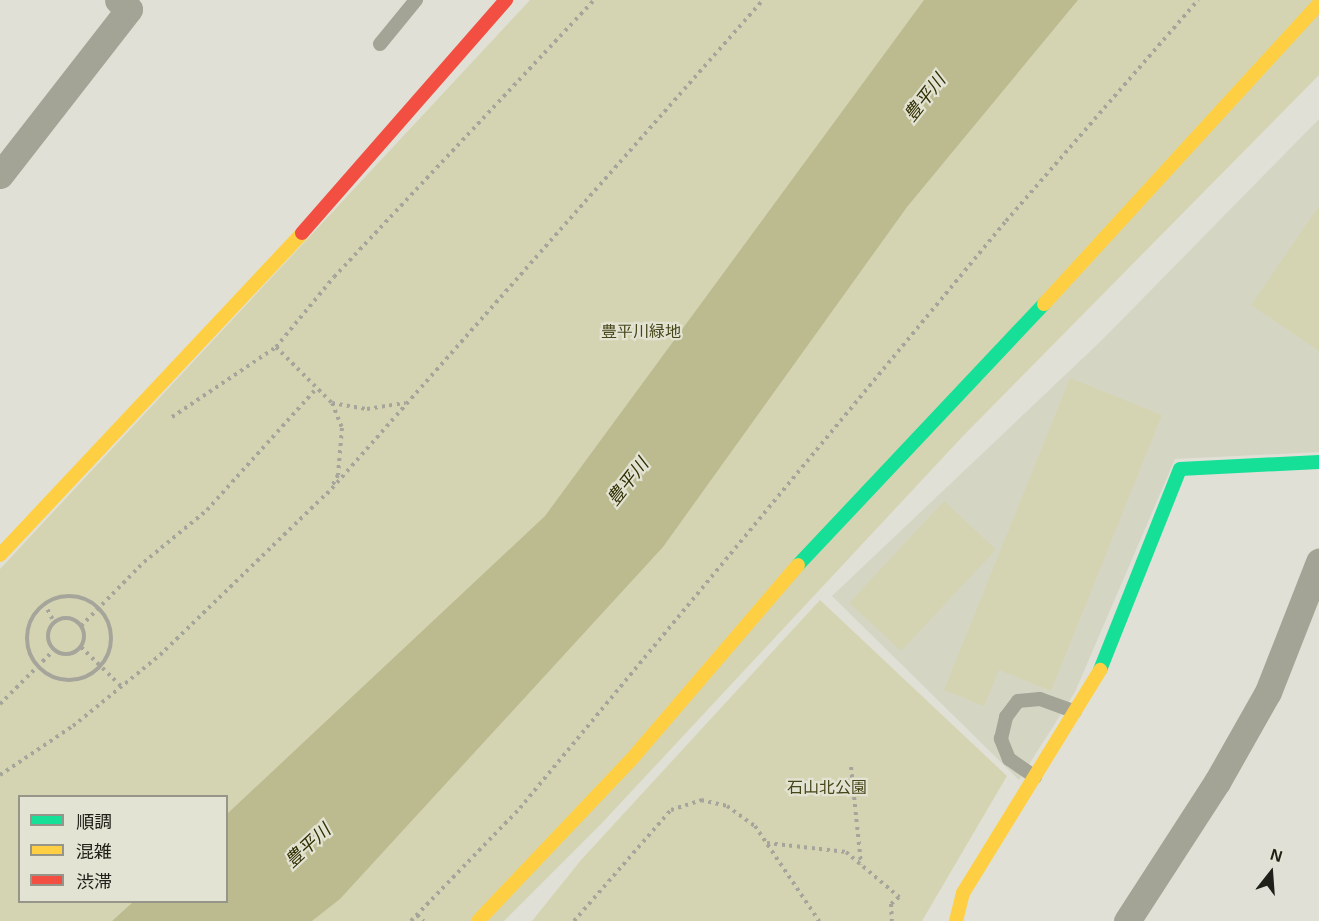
<!DOCTYPE html>
<meta charset="utf-8">
<style>
body{margin:0}
#map{position:relative;width:1319px;height:921px;overflow:hidden;background:#e0e0d6;font-family:Helvetica,"Noto Sans JP",sans-serif}
div>[style]{position:absolute}
.built>*{inset:0;background:#d5d5c4}
.green>*{inset:0;background:#d5d4b2;transform-origin:0 0}
.water>*{inset:0;background:#bcbb8f}
.path>*{height:4px;margin-top:-2px;transform-origin:0;background:repeating-linear-gradient(90deg,#a5a59b 0 3px,transparent 0 7.5px)}
.path>.ring{margin:-2px;padding:0;box-sizing:content-box;background:none;border:4px solid #a5a59b;border-radius:50%}
.lane>*{height:14px;margin:-7px;padding:0 7px;transform-origin:7px;border-radius:7px;background:#a4a496}
.street>*{height:27px;margin:-13.5px;padding:0 13.5px;transform-origin:13.5px;border-radius:13.5px;background:#a4a496}
.fast>*{height:14px;margin:-7px;padding:0 7px;transform-origin:7px;border-radius:7px;background:#16e098}
.slow>*{height:14px;margin:-7px;padding:0 7px;transform-origin:7px;border-radius:7px;background:#ffcf43}
.jam>*{height:14px;margin:-7px;padding:0 7px;transform-origin:7px;border-radius:7px;background:#f24e42}
span{translate:-50% -50%;white-space:nowrap;text-align:center;line-height:1.15;-webkit-text-stroke:4.5px #e3e3d3;paint-order:stroke}
.park-label{font-size:16px;color:#474619}
.water-label{font-size:18px;color:#302f00;font-style:italic}
.legend{position:absolute;left:18px;top:795px;width:210px;height:108px;box-sizing:border-box;background:#e3e3d3;border:2px solid #959589;margin:0;padding:8px 10px;list-style:none;font-size:18px;color:#20201a}
.legend li{display:flex;align-items:center;gap:12px;height:30px}
.legend b{width:30px;border:2px solid #959589}
.north{position:absolute;left:1241px;top:843px;width:60px;height:60px;-webkit-text-stroke:4px #e3e3d3;paint-order:stroke;rotate:17deg;font-size:16px;font-weight:700;line-height:24px;text-align:center;color:#20201a}
.north::after{content:'';display:block;margin:auto;width:21px;height:27px;background:#20201a;clip-path:polygon(50% 0,100% 100%,50% 72%,0 100%)}
</style>
<div id="map">
<div class="built">
<i style="clip-path:polygon(1319px 119px,1319px 452px,1175px 459px,1075px 692px,1019px 780px,832px 596px,1102px 340px)"></i>
</div>
<div class="green">
<i style="clip-path:polygon(evenodd,530px 0,1319px 0,1319px 75px,964px 435px,602px 823px,504px 921px,0 921px,0 569px,530px 0,20px 796px,226px 796px,226px 902px,20px 902px,20px 796px)"></i>
<i style="clip-path:polygon(1319px 206px,1319px 351px,1251px 305px)"></i>
<i style="clip-path:polygon(1070px 378px,1162px 415px,1051px 691px,999px 670px,984px 706px,944px 690px)"></i>
<i style="left:944px;top:501px;width:71px;height:139px;rotate:43deg"></i>
<i style="clip-path:polygon(820px 600px,1007px 776px,922px 921px,532px 921px,581px 860px)"></i>
</div>
<div class="water">
<i style="clip-path:polygon(924px 0,1078px 0,907px 207px,663px 547px,340px 899px,312px 921px,112px 921px,133px 902px,226px 902px,227px 814px,545px 516px)"></i>
</div>
<div class="path">
<i style="left:276px;top:347px;width:79px;rotate:45deg"></i>
<i style="left:332px;top:403px;width:27px;rotate:68deg"></i>
<i style="left:342px;top:428px;width:47px;rotate:94.9deg"></i>
<i style="left:338px;top:475px;width:13px;rotate:119deg"></i>
<i style="left:332px;top:403px;width:36px;rotate:10deg"></i>
<i style="left:367px;top:409px;width:39px;rotate:-9deg"></i>
<i style="left:172px;top:417px;width:125px;rotate:-33.9deg"></i>
<i style="left:276px;top:347px;width:91px;rotate:-50.4deg"></i>
<i style="left:334px;top:277px;width:380px;rotate:-46.8deg"></i>
<i style="left:327px;top:494px;width:659px;rotate:-48.57deg"></i>
<i class="ring" style="left:27px;top:596px;width:80px;height:80px"></i>
<i style="left:44px;top:603px;width:21px;rotate:62deg"></i>
<i class="ring" style="left:48px;top:618px;width:32px;height:32px"></i>
<i style="left:81px;top:626px;width:90px;rotate:-45.5deg"></i>
<i style="left:144px;top:562px;width:82px;rotate:-39.5deg"></i>
<i style="left:207px;top:510px;width:164px;rotate:-48deg"></i>
<i style="left:81px;top:647px;width:57px;rotate:44.3deg"></i>
<i style="left:0;top:704px;width:76px;rotate:-45deg"></i>
<i style="left:851px;top:767px;width:98px;rotate:84.1deg"></i>
<i style="left:0;top:775px;width:88px;rotate:-33.9deg"></i>
<i style="left:73px;top:726px;width:112px;rotate:-39.2deg"></i>
<i style="left:160px;top:655px;width:234px;rotate:-44.1deg"></i>
<i style="left:767px;top:843px;width:80px;rotate:6.5deg"></i>
<i style="left:846px;top:852px;width:70px;rotate:40.3deg"></i>
<i style="left:899px;top:897px;width:11px;rotate:139deg"></i>
<i style="left:891px;top:904px;width:17px;rotate:87deg"></i>
<i style="left:417px;top:915px;width:9px;rotate:41deg"></i>
<i style="left:411px;top:921px;width:157px;rotate:-46deg"></i>
<i style="left:520px;top:808px;width:762px;rotate:-50.38deg"></i>
<i style="left:1006px;top:221px;width:293px;rotate:-49deg"></i>
<i style="left:574px;top:921px;width:147px;rotate:-48.9deg"></i>
<i style="left:671px;top:810px;width:32px;rotate:-18deg"></i>
<i style="left:701px;top:800px;width:27px;rotate:13deg"></i>
<i style="left:727px;top:806px;width:34px;rotate:36deg"></i>
<i style="left:755px;top:826px;width:115px;rotate:56deg"></i>
</div>
<div class="lane">
<i style="left:380px;top:44px;width:57px;rotate:-50.7deg"></i>
<i style="left:1035px;top:777px;width:32px;rotate:-145deg"></i>
<i style="left:1009px;top:759px;width:22px;rotate:-112deg"></i>
<i style="left:1001px;top:739px;width:23px;rotate:-77deg"></i>
<i style="left:1006px;top:717px;width:20px;rotate:-53deg"></i>
<i style="left:1018px;top:701px;width:22px;rotate:-5deg"></i>
<i style="left:1040px;top:699px;width:37px;rotate:20deg"></i>
</div>
<div class="street">
<i style="left:0;top:175px;width:210px;rotate:-52.1deg"></i>
<i style="left:129px;top:9px;width:14px;rotate:-141deg"></i>
<i style="left:1127px;top:921px;width:166px;rotate:-57.1deg"></i>
<i style="left:1217px;top:782px;width:103px;rotate:-60.5deg"></i>
<i style="left:1268px;top:692px;width:140px;rotate:-68.6deg"></i>
</div>
<div class="fast">
<i style="left:798px;top:565px;width:359px;rotate:-46.7deg"></i>
<i style="left:1100px;top:670px;width:216px;rotate:-68.3deg"></i>
<i style="left:1180px;top:469px;width:139px;rotate:-2.9deg"></i>
</div>
<div class="slow">
<i style="left:1044px;top:304px;width:407px;rotate:-47.5deg"></i>
<i style="left:0;top:555px;width:441px;rotate:-46.8deg"></i>
<i style="left:478px;top:921px;width:221px;rotate:-46.5deg"></i>
<i style="left:630px;top:761px;width:258px;rotate:-49.4deg"></i>
<i style="left:956px;top:921px;width:29px;rotate:-76deg"></i>
<i style="left:963px;top:893px;width:262px;rotate:-58.4deg"></i>
</div>
<div class="jam">
<i style="left:302px;top:233px;width:310px;rotate:-48.8deg"></i>
</div>
<div class="park-label">
<span style="left:641px;top:332px">豊平川緑地</span>
<span style="left:827px;top:788px">石山北公園</span>
</div>
<div class="water-label">
<span style="left:925px;top:98px;rotate:-52deg">豊平川</span>
<span style="left:628px;top:482px;rotate:-52deg">豊平川</span>
<span style="left:308px;top:846px;rotate:-43deg">豊平川</span>
</div>
<ul class="legend">
<li><b style="height:8px;background:#16e098"></b>順調</li>
<li><b style="height:8px;background:#ffcf43"></b>混雑</li>
<li><b style="height:8px;background:#f24e42"></b>渋滞</li>
</ul>
<div class="north">N</div>
</div>
